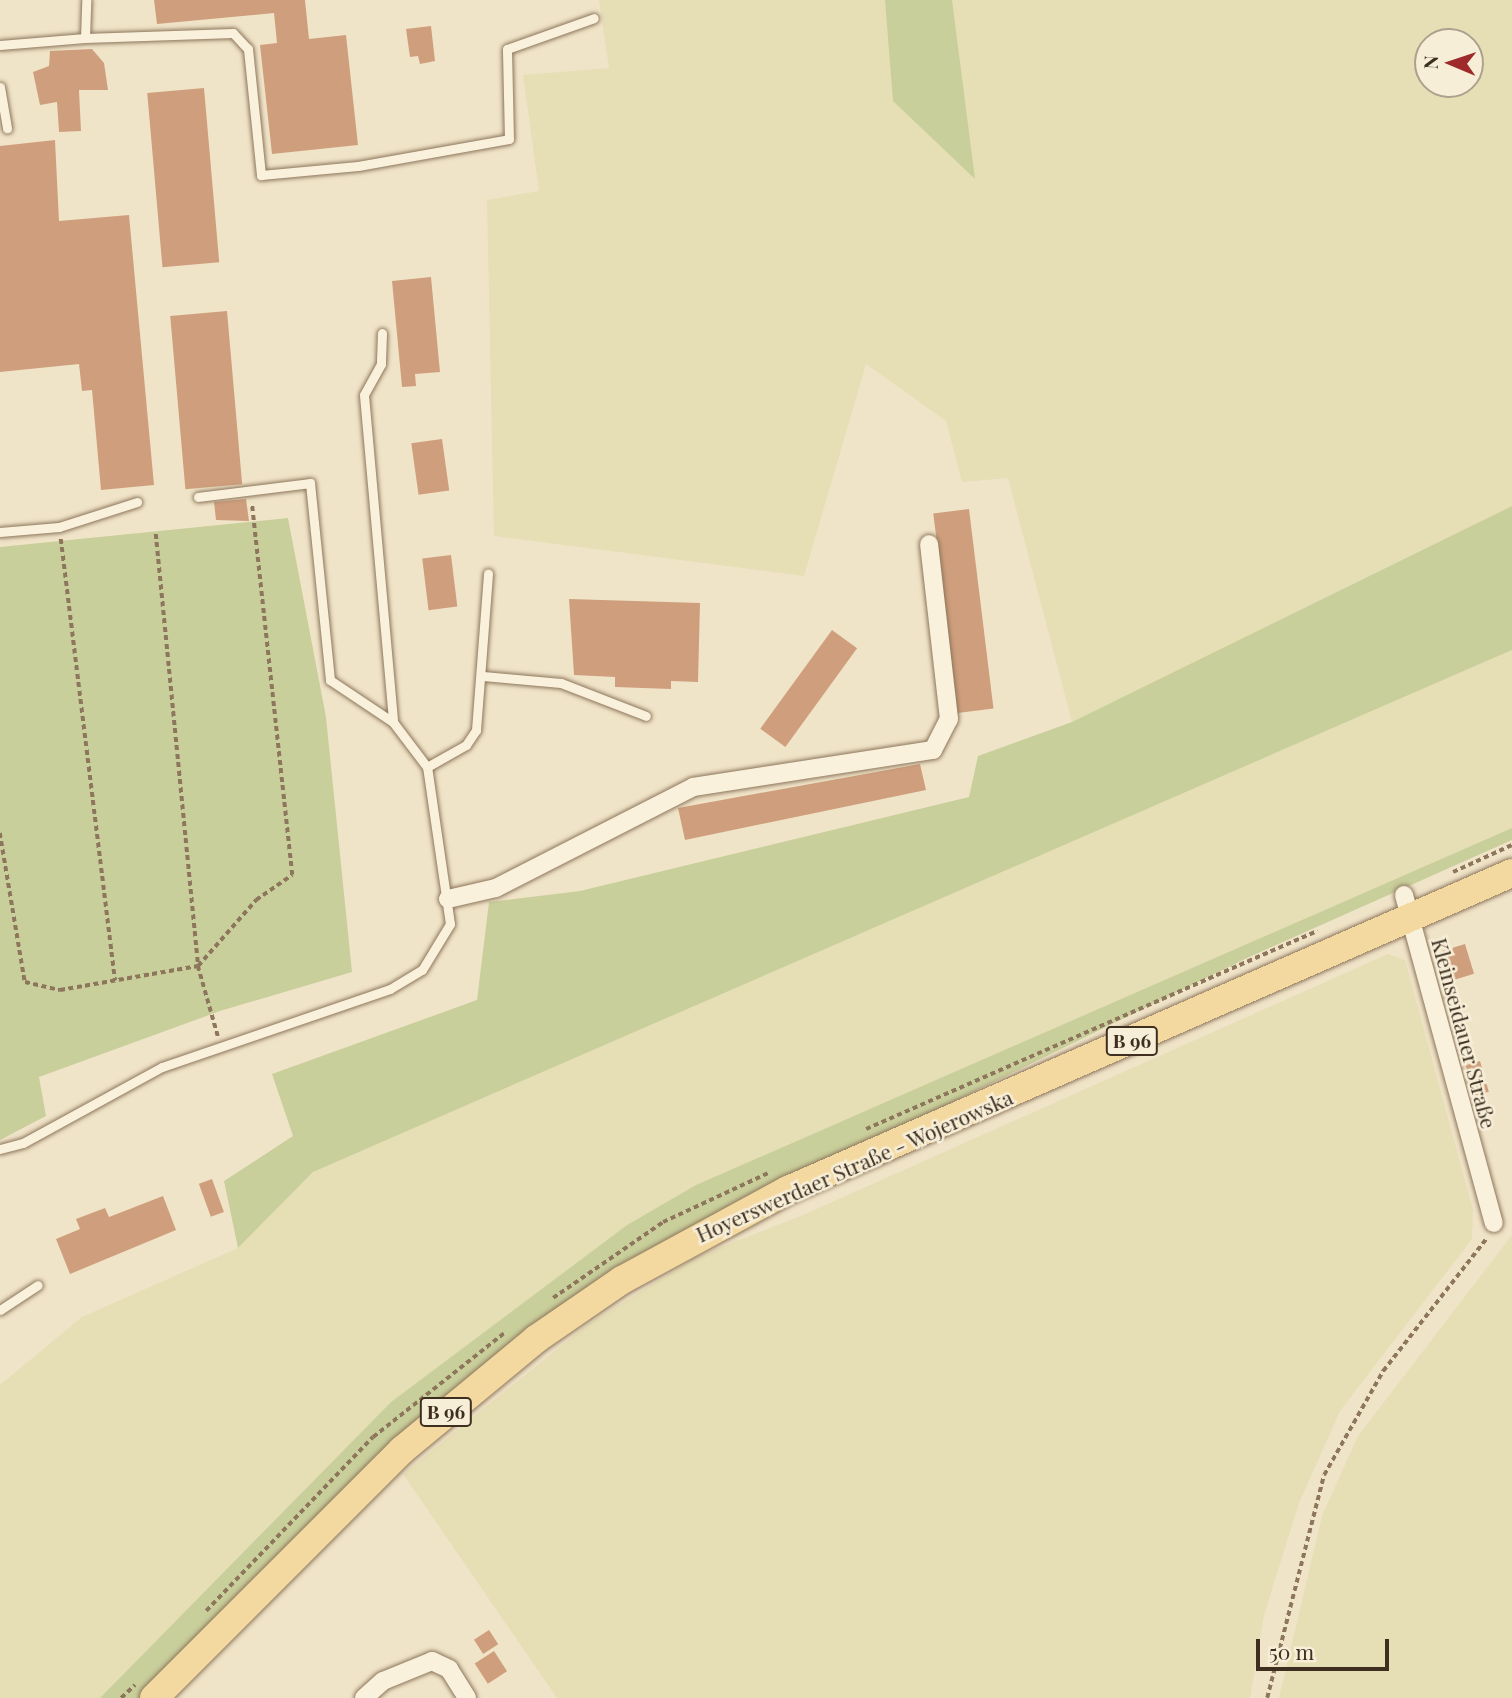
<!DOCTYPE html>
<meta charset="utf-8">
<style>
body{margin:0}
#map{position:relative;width:1512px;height:1698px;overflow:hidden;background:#f0e4c8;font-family:"Playfair Display",serif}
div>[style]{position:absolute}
.farmland>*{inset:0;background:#e6deb5}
.green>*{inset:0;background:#c9cf9b}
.building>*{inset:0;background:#cf9f7d;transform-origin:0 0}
.path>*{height:3.5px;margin-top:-1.75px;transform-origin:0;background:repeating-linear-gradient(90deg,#8d765c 0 5px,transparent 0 8.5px)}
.roads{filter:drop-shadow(0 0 2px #8d765c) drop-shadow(0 0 2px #8d765c)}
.service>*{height:9px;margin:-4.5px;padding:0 4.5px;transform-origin:4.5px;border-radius:4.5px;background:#faf1dc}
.minor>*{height:18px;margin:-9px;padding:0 9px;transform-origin:9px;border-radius:9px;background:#faf1dc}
.primary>*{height:28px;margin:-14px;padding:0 14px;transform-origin:14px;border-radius:14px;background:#f3d9a0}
span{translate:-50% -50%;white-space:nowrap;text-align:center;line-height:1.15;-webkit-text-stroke:5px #f7eed8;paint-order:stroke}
.shield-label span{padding:2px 5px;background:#f7eed8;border:2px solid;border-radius:5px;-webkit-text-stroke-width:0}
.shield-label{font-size:19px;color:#3d2e20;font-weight:700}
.street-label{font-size:21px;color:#3d2e20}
.north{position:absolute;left:1414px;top:28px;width:70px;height:70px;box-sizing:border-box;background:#f7eed8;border:2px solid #ada18e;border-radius:50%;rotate:272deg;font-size:19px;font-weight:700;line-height:28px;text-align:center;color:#3d2e20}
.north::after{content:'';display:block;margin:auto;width:24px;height:32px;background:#9e2a2b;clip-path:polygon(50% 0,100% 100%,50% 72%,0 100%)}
.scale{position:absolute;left:1256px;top:1639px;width:133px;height:32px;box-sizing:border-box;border:4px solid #3d2e20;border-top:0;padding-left:9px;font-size:21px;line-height:24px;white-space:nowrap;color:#3d2e20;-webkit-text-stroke:5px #f7eed8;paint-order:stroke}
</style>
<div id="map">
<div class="farmland">
<i style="clip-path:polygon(evenodd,599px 0,1512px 0,1512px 506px,1072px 722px,1008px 478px,962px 482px,946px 421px,866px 364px,804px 576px,494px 536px,487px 200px,539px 191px,523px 75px,609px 68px,599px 0,1428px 42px,1470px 42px,1470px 84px,1428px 84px,1428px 42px)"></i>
<i style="clip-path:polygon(1512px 650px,1512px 828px,696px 1185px,627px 1225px,391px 1402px,100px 1698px,0 1698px,0 1385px,82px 1317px,238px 1248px,313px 1172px)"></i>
<i style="clip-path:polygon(1388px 954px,1405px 960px,1473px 1210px,1472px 1239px,1340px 1411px,1299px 1503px,1264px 1615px,1250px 1698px,557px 1698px,403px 1474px,587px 1325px,696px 1257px,803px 1215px)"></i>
<i style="clip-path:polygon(1512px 1235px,1512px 1698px,1279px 1698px,1322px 1516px,1358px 1436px)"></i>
</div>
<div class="green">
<i style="clip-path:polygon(885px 0,952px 0,975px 179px,893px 101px)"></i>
<i style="clip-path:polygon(1512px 506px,1512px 650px,313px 1172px,238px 1248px,224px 1181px,293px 1136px,272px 1074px,477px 1000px,489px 902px,580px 891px,969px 797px,978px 756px,1072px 722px)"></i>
<i style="clip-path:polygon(288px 518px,326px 717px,352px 972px,220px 1011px,39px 1077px,46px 1116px,0 1140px,0 547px)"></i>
<i style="clip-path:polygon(1512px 828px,1512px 840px,1247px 958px,636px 1257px,143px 1698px,100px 1698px,391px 1402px,627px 1225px,696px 1185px)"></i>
</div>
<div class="building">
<i style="clip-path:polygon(154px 0,305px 0,309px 39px,346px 35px,358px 145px,272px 154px,260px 45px,277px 43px,274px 13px,157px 24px)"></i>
<i style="clip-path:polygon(431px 26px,435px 61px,420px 64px,418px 56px,410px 57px,406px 29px)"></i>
<i style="clip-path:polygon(92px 49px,104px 63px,108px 90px,79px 90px,81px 131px,59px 132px,57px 102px,40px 105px,33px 72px,49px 66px,50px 51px)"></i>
<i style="left:204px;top:88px;width:175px;height:57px;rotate:85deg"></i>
<i style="clip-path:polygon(55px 140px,59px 221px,129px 215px,154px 485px,101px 490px,92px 390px,82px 391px,79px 364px,0 372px,0 146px)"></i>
<i style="clip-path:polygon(431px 277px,440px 372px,415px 374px,416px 386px,402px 387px,392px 281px)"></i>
<i style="left:227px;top:311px;width:174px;height:57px;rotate:85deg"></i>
<i style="left:442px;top:439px;width:52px;height:31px;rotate:82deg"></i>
<i style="clip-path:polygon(246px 499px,249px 521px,216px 520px,214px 502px)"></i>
<i style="left:969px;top:509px;width:201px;height:36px;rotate:83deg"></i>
<i style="left:451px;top:555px;width:52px;height:29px;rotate:83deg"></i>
<i style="clip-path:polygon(569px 599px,700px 603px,698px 682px,671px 681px,671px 689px,615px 687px,615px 677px,574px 675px)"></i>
<i style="left:832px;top:630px;width:31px;height:122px;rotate:36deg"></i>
<i style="clip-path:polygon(920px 764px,926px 790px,685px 840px,678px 808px)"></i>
<i style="left:1465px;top:944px;width:31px;height:24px;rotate:73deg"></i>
<i style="left:1480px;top:1061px;width:32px;height:15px;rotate:74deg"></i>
<i style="left:212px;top:1179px;width:35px;height:14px;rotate:70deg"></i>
<i style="clip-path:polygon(163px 1196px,176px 1230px,70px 1274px,56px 1239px,80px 1229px,76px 1219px,105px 1208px,109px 1217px)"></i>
<i style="left:489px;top:1630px;width:17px;height:18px;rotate:57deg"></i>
<i style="left:494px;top:1651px;width:24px;height:23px;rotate:57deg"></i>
</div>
<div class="path">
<i style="left:156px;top:534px;width:432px;rotate:84.4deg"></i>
<i style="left:61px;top:539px;width:445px;rotate:83deg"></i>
<i style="left:0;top:833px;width:151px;rotate:80.5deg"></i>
<i style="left:25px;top:982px;width:36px;rotate:13deg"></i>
<i style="left:60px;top:990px;width:140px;rotate:-9.9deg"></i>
<i style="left:198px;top:966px;width:73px;rotate:74.1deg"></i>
<i style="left:1453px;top:872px;width:65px;rotate:-24.6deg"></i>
<i style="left:198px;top:966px;width:88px;rotate:-48.7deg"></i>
<i style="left:256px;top:900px;width:44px;rotate:-34.8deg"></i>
<i style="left:292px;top:875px;width:373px;rotate:-96.2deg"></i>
<i style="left:866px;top:1129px;width:493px;rotate:-23.7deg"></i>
<i style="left:553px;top:1298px;width:134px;rotate:-34.6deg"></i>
<i style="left:663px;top:1222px;width:118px;rotate:-25deg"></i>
<i style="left:206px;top:1611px;width:241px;rotate:-46.2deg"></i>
<i style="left:373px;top:1437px;width:167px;rotate:-38.4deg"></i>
<i style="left:121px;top:1698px;width:19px;rotate:-43deg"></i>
<i style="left:1267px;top:1698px;width:230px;rotate:-75.7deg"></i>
<i style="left:1324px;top:1475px;width:120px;rotate:-60.4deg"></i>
<i style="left:1383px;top:1371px;width:169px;rotate:-52deg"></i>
</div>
<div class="roads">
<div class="service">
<i style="left:85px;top:38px;width:148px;rotate:-1.9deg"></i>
<i style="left:233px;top:33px;width:22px;rotate:47deg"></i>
<i style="left:248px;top:49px;width:127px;rotate:84.1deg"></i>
<i style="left:261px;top:175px;width:97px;rotate:-5.3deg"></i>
<i style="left:358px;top:166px;width:153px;rotate:-10.1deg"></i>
<i style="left:509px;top:139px;width:90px;rotate:-91.3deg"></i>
<i style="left:507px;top:49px;width:92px;rotate:-19.6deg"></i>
<i style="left:0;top:45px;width:85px;rotate:-4.7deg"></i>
<i style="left:85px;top:38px;width:38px;rotate:-88deg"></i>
<i style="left:0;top:87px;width:42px;rotate:80.3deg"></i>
<i style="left:382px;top:333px;width:31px;rotate:92deg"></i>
<i style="left:381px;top:364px;width:35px;rotate:119deg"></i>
<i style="left:364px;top:395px;width:328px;rotate:84.9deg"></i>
<i style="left:393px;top:722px;width:56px;rotate:52.9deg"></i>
<i style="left:198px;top:497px;width:113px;rotate:-7.1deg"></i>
<i style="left:310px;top:483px;width:198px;rotate:84.2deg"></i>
<i style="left:330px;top:680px;width:76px;rotate:33.7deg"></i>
<i style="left:0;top:532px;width:59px;rotate:-4.8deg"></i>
<i style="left:59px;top:527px;width:82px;rotate:-17.8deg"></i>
<i style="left:483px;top:676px;width:78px;rotate:5.1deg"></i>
<i style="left:561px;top:683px;width:91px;rotate:21.2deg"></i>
<i style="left:0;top:1149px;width:24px;rotate:-15deg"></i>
<i style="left:23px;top:1143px;width:158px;rotate:-28.7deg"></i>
<i style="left:162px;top:1067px;width:241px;rotate:-18.9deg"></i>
<i style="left:390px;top:989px;width:37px;rotate:-31deg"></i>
<i style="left:422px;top:970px;width:54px;rotate:-58.7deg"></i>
<i style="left:450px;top:924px;width:159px;rotate:-98.3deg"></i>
<i style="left:427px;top:767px;width:45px;rotate:-29.4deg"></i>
<i style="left:466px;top:745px;width:18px;rotate:-56deg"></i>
<i style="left:476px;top:730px;width:157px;rotate:-85.6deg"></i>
<i style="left:0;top:1310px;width:45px;rotate:-33.3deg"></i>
</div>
<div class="minor">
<i style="left:1404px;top:895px;width:340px;rotate:74.7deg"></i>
<i style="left:448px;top:899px;width:49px;rotate:-12.9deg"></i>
<i style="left:496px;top:888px;width:221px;rotate:-27.1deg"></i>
<i style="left:693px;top:787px;width:243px;rotate:-8.8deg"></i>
<i style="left:933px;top:750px;width:35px;rotate:-63deg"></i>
<i style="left:949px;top:719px;width:176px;rotate:-96.5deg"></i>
<i style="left:364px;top:1698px;width:25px;rotate:-42deg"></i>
<i style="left:383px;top:1681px;width:53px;rotate:-22.2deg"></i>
<i style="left:432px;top:1661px;width:19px;rotate:25deg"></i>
<i style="left:449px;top:1669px;width:34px;rotate:58deg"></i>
</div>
<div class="primary">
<i style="left:154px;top:1698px;width:351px;rotate:-45deg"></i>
<i style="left:402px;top:1450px;width:174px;rotate:-39.6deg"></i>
<i style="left:536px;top:1339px;width:104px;rotate:-34.5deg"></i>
<i style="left:622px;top:1280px;width:189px;rotate:-28.5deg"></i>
<i style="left:788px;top:1190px;width:790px;rotate:-23.65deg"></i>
</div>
</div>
<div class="shield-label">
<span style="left:1132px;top:1041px">B 96</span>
<span style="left:446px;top:1412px">B 96</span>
</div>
<div class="street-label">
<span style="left:1465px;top:1033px;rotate:75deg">Kleinseidauer Straße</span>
<span style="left:854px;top:1165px;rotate:-24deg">Hoyerswerdaer Straße - Wojerowska</span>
</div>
<div class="north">N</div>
<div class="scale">50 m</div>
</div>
